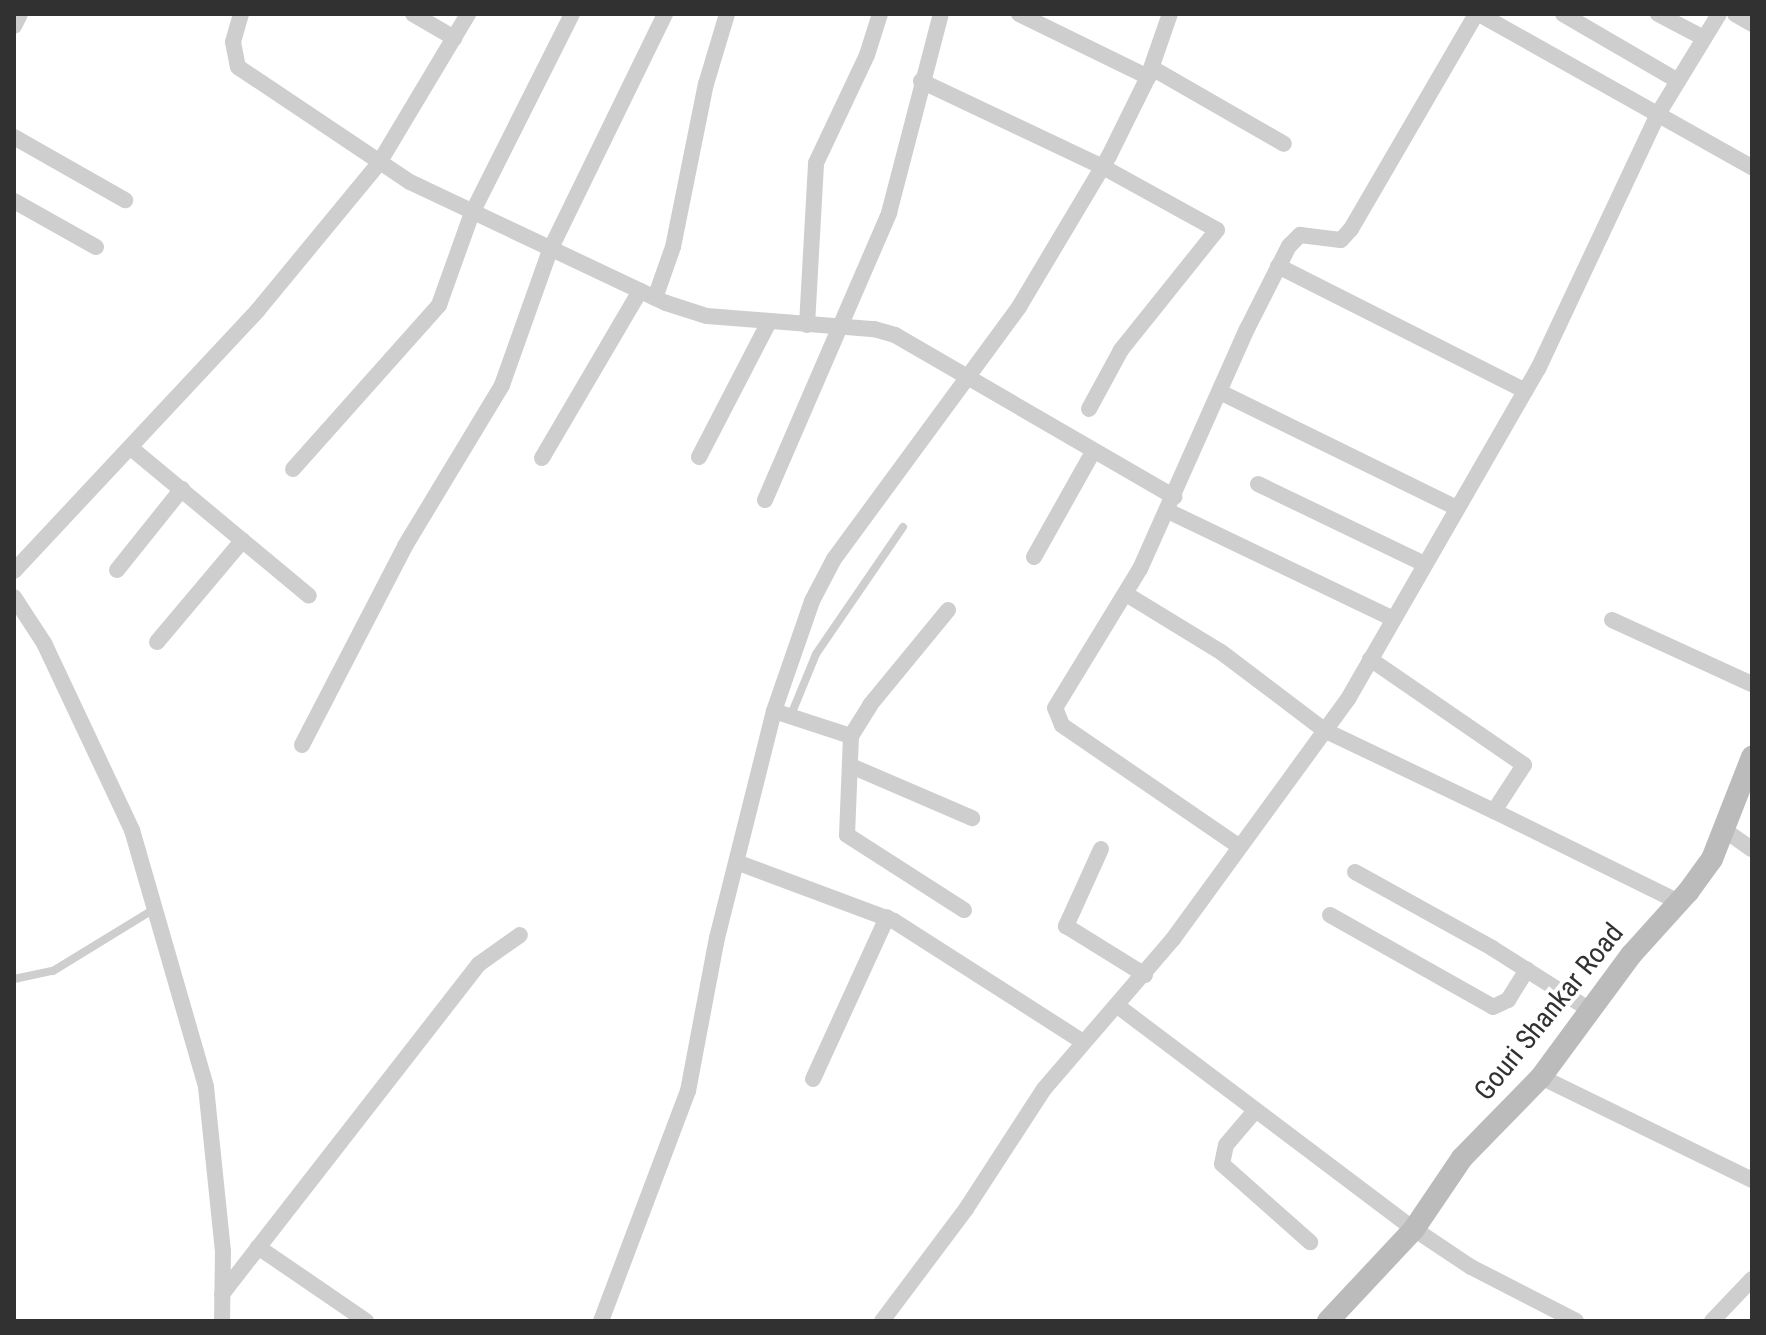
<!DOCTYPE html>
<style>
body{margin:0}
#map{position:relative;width:1766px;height:1335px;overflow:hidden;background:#fff;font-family:"Roboto Condensed",sans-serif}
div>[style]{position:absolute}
.lane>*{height:8px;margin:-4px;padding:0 4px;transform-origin:4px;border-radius:4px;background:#cecece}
.street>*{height:16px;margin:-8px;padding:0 8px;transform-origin:8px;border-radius:8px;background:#cecece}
.secondary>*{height:22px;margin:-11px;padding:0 11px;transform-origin:11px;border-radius:11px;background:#bbb}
span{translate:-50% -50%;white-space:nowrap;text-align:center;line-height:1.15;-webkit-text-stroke:8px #fff;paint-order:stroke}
.street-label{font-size:28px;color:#313131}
.frame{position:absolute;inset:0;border:16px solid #313131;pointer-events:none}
</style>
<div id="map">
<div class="lane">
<i style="left:791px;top:715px;width:66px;rotate:-67.7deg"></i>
<i style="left:816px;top:654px;width:154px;rotate:-55.6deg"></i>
<i style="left:14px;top:979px;width:40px;rotate:-12deg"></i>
<i style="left:53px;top:971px;width:119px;rotate:-31.5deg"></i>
</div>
<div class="street">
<i style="left:241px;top:14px;width:29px;rotate:106deg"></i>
<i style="left:233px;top:42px;width:25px;rotate:79deg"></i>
<i style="left:238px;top:67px;width:207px;rotate:33.8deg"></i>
<i style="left:410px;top:182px;width:283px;rotate:25.3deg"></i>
<i style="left:666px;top:303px;width:43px;rotate:17.6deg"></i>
<i style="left:707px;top:316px;width:168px;rotate:4.5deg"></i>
<i style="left:874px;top:329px;width:22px;rotate:16deg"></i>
<i style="left:895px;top:335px;width:323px;rotate:30.1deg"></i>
<i style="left:413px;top:14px;width:48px;rotate:30.3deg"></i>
<i style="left:1019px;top:14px;width:144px;rotate:26deg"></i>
<i style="left:1479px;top:14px;width:313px;rotate:29.3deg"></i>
<i style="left:1563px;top:14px;width:133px;rotate:30.2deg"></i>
<i style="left:1658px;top:14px;width:52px;rotate:27.6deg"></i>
<i style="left:1735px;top:14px;width:20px;rotate:30deg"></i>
<i style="left:14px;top:26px;width:13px;rotate:-63deg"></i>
<i style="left:1152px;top:68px;width:152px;rotate:29.9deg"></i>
<i style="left:921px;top:81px;width:201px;rotate:25.3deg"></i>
<i style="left:1103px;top:167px;width:130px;rotate:28.9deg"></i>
<i style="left:1217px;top:230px;width:154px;rotate:128.7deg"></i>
<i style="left:1121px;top:350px;width:67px;rotate:118.5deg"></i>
<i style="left:14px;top:137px;width:128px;rotate:29.6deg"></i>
<i style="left:14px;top:201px;width:94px;rotate:29.3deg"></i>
<i style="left:1278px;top:266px;width:277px;rotate:26.8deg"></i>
<i style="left:655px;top:298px;width:54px;rotate:-70.6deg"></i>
<i style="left:673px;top:247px;width:166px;rotate:-78.6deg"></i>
<i style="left:706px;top:84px;width:73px;rotate:-73.3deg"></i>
<i style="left:807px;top:325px;width:162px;rotate:-86.8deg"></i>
<i style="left:816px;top:163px;width:119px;rotate:-64.7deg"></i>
<i style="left:867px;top:55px;width:43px;rotate:-72.4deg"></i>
<i style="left:1220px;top:392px;width:264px;rotate:26.1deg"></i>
<i style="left:131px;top:448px;width:231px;rotate:39.7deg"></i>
<i style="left:699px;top:457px;width:152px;rotate:-62.6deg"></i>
<i style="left:542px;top:458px;width:194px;rotate:-59.6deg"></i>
<i style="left:293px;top:469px;width:220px;rotate:-48.3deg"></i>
<i style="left:439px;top:305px;width:98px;rotate:-70.3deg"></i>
<i style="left:472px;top:213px;width:223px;rotate:-63.3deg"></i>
<i style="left:1258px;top:484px;width:184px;rotate:25.7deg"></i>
<i style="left:765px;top:500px;width:313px;rotate:-66.6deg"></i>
<i style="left:889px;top:213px;width:206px;rotate:-75.4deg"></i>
<i style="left:1168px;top:511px;width:250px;rotate:25.6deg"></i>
<i style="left:1034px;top:557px;width:120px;rotate:-60.7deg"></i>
<i style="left:117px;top:570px;width:104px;rotate:-51.3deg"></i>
<i style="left:14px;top:571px;width:357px;rotate:-46.9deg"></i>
<i style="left:258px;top:310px;width:190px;rotate:-50.5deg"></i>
<i style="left:379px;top:163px;width:174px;rotate:-59.1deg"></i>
<i style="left:1126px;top:594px;width:111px;rotate:31.4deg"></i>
<i style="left:1221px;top:652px;width:129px;rotate:37.1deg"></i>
<i style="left:1324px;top:730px;width:188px;rotate:25.5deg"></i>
<i style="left:14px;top:597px;width:55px;rotate:56.9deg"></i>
<i style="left:44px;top:643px;width:207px;rotate:64.8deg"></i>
<i style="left:132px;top:830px;width:267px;rotate:73.9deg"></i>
<i style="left:206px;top:1087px;width:165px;rotate:84.1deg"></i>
<i style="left:223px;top:1251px;width:70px;rotate:90.8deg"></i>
<i style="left:1612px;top:620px;width:154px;rotate:24.6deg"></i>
<i style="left:157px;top:642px;width:133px;rotate:-49.9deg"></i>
<i style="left:1370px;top:659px;width:187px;rotate:34.5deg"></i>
<i style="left:1524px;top:765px;width:55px;rotate:123.1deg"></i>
<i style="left:1494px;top:811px;width:206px;rotate:26.2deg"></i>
<i style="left:774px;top:711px;width:81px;rotate:18deg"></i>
<i style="left:851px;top:736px;width:99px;rotate:92.3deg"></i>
<i style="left:847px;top:835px;width:139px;rotate:32.7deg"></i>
<i style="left:851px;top:736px;width:36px;rotate:-58deg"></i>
<i style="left:870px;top:705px;width:123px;rotate:-50.6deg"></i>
<i style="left:302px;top:745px;width:224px;rotate:-62.6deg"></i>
<i style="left:405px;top:546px;width:188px;rotate:-58.9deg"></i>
<i style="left:502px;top:385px;width:143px;rotate:-70.4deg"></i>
<i style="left:550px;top:250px;width:263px;rotate:-64deg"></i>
<i style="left:851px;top:766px;width:132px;rotate:23.3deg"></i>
<i style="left:1723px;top:829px;width:35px;rotate:35deg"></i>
<i style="left:1237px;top:845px;width:212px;rotate:-145.6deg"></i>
<i style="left:1062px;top:725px;width:18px;rotate:-112deg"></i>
<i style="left:1055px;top:708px;width:163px;rotate:-58.6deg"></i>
<i style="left:1140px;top:569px;width:263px;rotate:-66deg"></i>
<i style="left:1247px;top:329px;width:93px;rotate:-63.2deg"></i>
<i style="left:1289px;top:246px;width:16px;rotate:-45deg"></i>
<i style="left:1300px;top:235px;width:41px;rotate:7deg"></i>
<i style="left:1341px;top:240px;width:15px;rotate:-48deg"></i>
<i style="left:1351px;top:229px;width:249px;rotate:-59.8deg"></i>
<i style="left:1101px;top:849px;width:85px;rotate:114.4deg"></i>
<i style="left:1066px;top:926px;width:93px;rotate:31.8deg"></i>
<i style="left:739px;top:863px;width:165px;rotate:20.5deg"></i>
<i style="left:894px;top:921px;width:224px;rotate:32.6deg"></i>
<i style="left:1355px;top:872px;width:157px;rotate:29deg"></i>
<i style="left:1492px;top:948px;width:116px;rotate:32.3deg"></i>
<i style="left:1330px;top:915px;width:187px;rotate:29.4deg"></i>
<i style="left:1493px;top:1007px;width:17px;rotate:-25deg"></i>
<i style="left:1508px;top:1000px;width:36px;rotate:-58deg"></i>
<i style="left:1119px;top:1007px;width:369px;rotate:37deg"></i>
<i style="left:1414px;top:1229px;width:69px;rotate:33.7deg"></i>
<i style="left:1471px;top:1267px;width:118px;rotate:27.2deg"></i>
<i style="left:1541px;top:1077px;width:235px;rotate:26deg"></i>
<i style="left:813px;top:1079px;width:178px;rotate:-65.4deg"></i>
<i style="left:1254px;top:1112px;width:43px;rotate:130.3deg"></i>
<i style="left:1226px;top:1145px;width:19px;rotate:102deg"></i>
<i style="left:1222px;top:1164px;width:118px;rotate:41.6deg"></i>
<i style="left:258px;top:1247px;width:131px;rotate:34.4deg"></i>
<i style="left:222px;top:1294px;width:418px;rotate:-52.1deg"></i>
<i style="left:479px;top:964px;width:50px;rotate:-35.3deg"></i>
<i style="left:601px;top:1321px;width:246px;rotate:-69.3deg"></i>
<i style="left:688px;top:1091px;width:156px;rotate:-79.3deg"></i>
<i style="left:717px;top:938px;width:234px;rotate:-75.9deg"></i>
<i style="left:774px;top:711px;width:116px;rotate:-70.9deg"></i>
<i style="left:812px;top:601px;width:47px;rotate:-62.4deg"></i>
<i style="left:834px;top:559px;width:313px;rotate:-53.7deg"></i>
<i style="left:1019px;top:307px;width:176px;rotate:-59.2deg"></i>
<i style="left:1109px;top:156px;width:88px;rotate:-63.7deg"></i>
<i style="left:1148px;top:77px;width:67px;rotate:-70.8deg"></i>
<i style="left:882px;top:1321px;width:140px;rotate:-53.1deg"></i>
<i style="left:966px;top:1209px;width:143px;rotate:-57deg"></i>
<i style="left:1044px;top:1089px;width:198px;rotate:-49.3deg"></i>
<i style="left:1173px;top:939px;width:297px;rotate:-53.9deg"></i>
<i style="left:1348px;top:699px;width:381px;rotate:-60.1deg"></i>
<i style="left:1538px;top:369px;width:282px;rotate:-64.8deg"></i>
<i style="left:1658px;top:114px;width:117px;rotate:-58.6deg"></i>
<i style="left:1712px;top:1321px;width:58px;rotate:-46.4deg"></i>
</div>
<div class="secondary">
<i style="left:1328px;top:1321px;width:126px;rotate:-46.9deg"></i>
<i style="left:1414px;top:1229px;width:86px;rotate:-55.9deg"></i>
<i style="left:1462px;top:1158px;width:113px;rotate:-45.7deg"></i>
<i style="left:1541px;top:1077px;width:152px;rotate:-53.6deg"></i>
<i style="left:1631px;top:955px;width:85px;rotate:-47.9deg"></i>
<i style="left:1688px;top:892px;width:41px;rotate:-54deg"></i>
<i style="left:1712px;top:859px;width:110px;rotate:-68.6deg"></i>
</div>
<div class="street-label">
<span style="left:1549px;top:1012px;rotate:-51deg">Gouri Shankar Road</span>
</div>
<div class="frame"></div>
</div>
